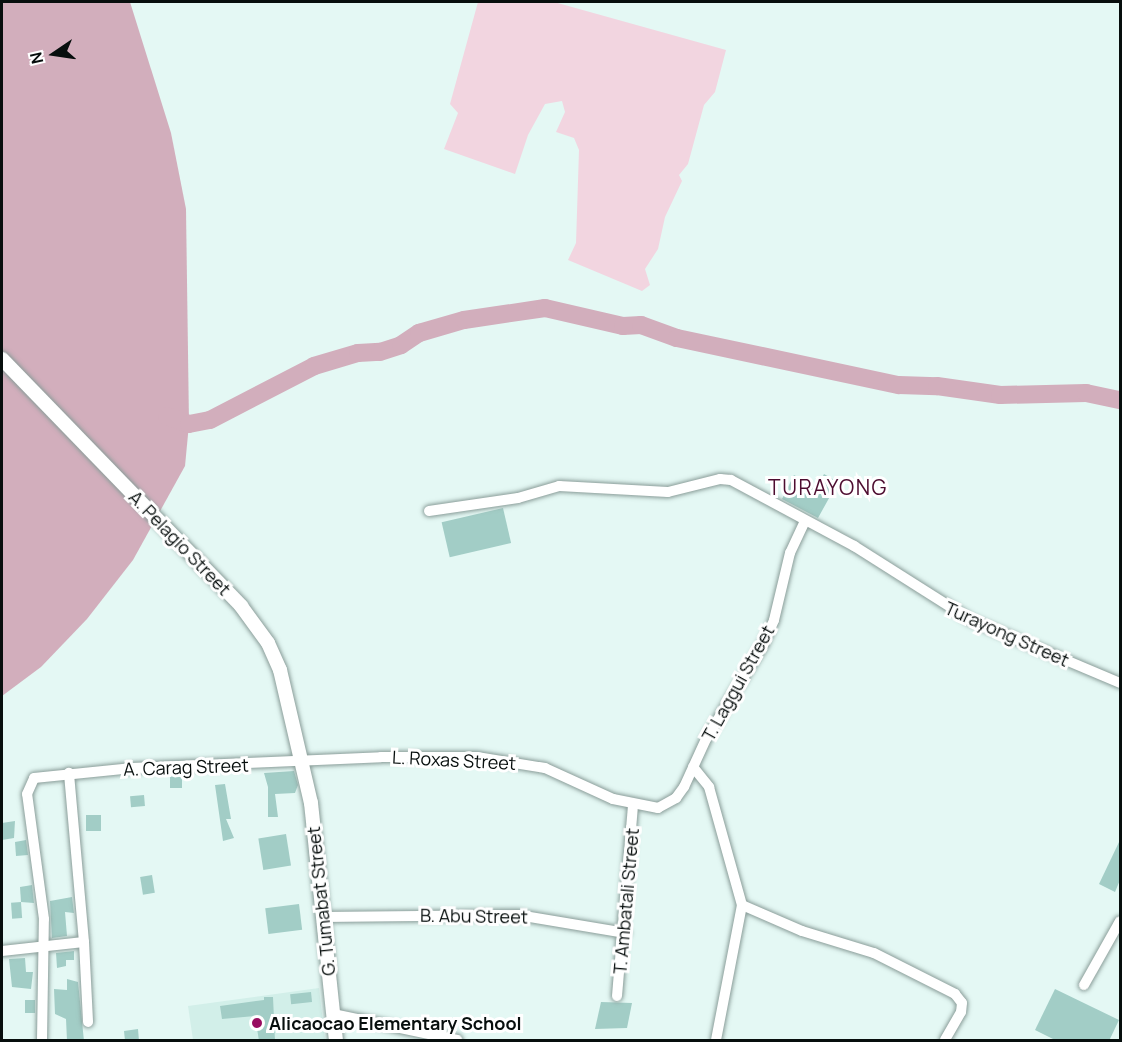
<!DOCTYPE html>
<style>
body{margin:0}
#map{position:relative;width:1122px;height:1042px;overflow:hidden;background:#e4f8f4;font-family:Manrope,sans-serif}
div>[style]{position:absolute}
.built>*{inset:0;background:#d2efe9}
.green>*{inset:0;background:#f2d5e0}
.water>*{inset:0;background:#d2aebc}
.river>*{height:18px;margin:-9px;padding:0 9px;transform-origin:9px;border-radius:9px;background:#d2aebc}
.building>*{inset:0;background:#a2cdc6;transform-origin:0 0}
.roads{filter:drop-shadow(0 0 2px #8a9d99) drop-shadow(0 0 2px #8a9d99)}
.minor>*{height:10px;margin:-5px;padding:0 5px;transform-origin:5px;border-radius:5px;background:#fff}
.major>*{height:14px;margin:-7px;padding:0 7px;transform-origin:7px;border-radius:7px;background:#fff}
.dots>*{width:16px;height:16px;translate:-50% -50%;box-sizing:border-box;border:3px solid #fff;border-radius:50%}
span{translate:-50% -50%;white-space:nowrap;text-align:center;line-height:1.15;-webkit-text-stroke:6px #fff;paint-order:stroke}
.street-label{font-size:18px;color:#070e0d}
.poi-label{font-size:18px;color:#070e0d;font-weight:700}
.left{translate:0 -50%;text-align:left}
.quarter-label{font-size:21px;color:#4d0d30;letter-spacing:1.5px}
.frame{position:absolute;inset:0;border:3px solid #070e0d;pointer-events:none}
.north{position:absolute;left:24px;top:24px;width:60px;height:60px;-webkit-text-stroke:4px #fff;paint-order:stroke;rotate:257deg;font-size:16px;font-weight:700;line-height:24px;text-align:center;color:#070e0d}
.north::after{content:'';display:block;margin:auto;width:21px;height:27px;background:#070e0d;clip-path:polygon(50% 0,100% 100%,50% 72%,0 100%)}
</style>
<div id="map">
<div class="built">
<i style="clip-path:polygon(319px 988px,325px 1040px,193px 1040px,188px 1006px)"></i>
</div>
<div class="green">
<i style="clip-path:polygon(478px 2px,554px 2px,726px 50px,715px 92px,704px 105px,688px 164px,679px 175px,682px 181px,665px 217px,658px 249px,645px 269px,650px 285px,642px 291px,568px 260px,576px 243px,579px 150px,574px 138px,556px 132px,565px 112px,562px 101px,545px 104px,528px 135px,515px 174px,444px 149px,458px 113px,450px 104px)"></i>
</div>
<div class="water">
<i style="clip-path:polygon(2px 2px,130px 2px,171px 133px,186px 209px,189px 424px,185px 466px,133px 560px,87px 619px,41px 667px,2px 696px)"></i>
</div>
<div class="river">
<i style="left:167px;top:416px;width:23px;rotate:20deg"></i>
<i style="left:189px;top:424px;width:21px;rotate:-11deg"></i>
<i style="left:210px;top:420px;width:117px;rotate:-27.4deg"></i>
<i style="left:314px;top:366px;width:46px;rotate:-16.5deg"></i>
<i style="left:358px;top:353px;width:22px;rotate:-3deg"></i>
<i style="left:380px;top:352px;width:22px;rotate:-18deg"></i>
<i style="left:401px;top:345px;width:22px;rotate:-34deg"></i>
<i style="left:419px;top:333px;width:47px;rotate:-16.1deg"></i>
<i style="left:464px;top:320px;width:82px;rotate:-8.4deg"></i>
<i style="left:545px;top:308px;width:80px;rotate:13deg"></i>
<i style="left:623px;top:326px;width:18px;rotate:-3deg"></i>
<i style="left:641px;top:325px;width:38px;rotate:20deg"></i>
<i style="left:677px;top:338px;width:227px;rotate:12deg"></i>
<i style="left:899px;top:385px;width:38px;rotate:2deg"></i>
<i style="left:937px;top:386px;width:64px;rotate:8.1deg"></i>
<i style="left:1000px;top:395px;width:86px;rotate:-1.3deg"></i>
<i style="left:1086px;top:393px;width:35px;rotate:12deg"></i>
</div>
<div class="building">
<i style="clip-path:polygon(824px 474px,838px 482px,818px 518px,782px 499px,794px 475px,817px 488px)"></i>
<i style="left:503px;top:508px;width:36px;height:63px;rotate:77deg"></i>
<i style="clip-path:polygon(294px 771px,298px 785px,295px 793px,275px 794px,278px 817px,268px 817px,268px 787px,264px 773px)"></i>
<i style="left:170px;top:774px;width:12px;height:14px"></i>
<i style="clip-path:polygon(225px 784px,231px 819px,226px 819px,234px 838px,223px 841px,215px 785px)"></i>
<i style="left:144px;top:795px;width:11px;height:14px;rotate:85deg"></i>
<i style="left:101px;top:815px;width:16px;height:15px;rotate:90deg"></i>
<i style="clip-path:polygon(15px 821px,14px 838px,2px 840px,2px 823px)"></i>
<i style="left:286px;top:834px;width:32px;height:28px;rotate:81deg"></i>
<i style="clip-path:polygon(26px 840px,28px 855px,16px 856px,15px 842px)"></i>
<i style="clip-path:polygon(1120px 840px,1120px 880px,1115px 892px,1099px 884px)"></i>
<i style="left:152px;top:875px;width:18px;height:12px;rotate:81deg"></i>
<i style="clip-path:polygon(32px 885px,34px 903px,21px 902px,20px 887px)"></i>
<i style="clip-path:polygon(72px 897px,74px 913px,65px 912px,67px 936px,52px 938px,50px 901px)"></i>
<i style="left:21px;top:902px;width:16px;height:10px;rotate:86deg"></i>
<i style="left:299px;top:904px;width:26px;height:34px;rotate:83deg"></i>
<i style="clip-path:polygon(74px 951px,74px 960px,66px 960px,66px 966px,57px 968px,56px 953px)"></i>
<i style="clip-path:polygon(25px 958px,26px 972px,33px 972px,31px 989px,12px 987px,9px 959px)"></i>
<i style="clip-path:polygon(67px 979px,78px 982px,84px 1041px,67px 1041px,66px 1019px,55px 1014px,54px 989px,67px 990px)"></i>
<i style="clip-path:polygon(1055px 989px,1119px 1020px,1109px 1041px,1057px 1041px,1035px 1030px)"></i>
<i style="left:311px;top:992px;width:10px;height:21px;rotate:84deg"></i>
<i style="clip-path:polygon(264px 997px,273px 997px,275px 1041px,259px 1041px,255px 1016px,222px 1019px,220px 1006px,264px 1000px)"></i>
<i style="left:25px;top:1000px;width:10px;height:13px"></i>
<i style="clip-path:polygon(601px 1002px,632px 1003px,627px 1028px,595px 1029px)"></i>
<i style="clip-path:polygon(138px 1029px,139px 1041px,125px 1041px,124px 1031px)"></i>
</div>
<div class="roads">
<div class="minor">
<i style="left:429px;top:511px;width:90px;rotate:-8.3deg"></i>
<i style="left:518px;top:498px;width:43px;rotate:-16.3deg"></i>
<i style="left:559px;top:486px;width:109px;rotate:3.2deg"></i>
<i style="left:668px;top:492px;width:54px;rotate:-14deg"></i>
<i style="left:720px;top:479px;width:11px;rotate:5deg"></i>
<i style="left:731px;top:480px;width:140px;rotate:28.2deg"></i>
<i style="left:854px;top:546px;width:138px;rotate:32.3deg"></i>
<i style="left:971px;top:620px;width:162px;rotate:22.9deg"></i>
<i style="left:693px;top:767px;width:26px;rotate:51deg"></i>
<i style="left:709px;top:787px;width:123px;rotate:74.4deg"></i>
<i style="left:742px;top:905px;width:137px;rotate:100.9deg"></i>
<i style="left:742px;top:905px;width:65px;rotate:23.4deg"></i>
<i style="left:802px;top:931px;width:75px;rotate:17deg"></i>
<i style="left:874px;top:953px;width:91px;rotate:26.8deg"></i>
<i style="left:955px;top:994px;width:11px;rotate:52deg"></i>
<i style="left:962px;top:1003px;width:9px;rotate:96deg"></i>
<i style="left:961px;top:1012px;width:32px;rotate:120deg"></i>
<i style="left:322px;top:917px;width:196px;rotate:-0.6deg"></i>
<i style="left:518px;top:915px;width:109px;rotate:9.5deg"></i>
<i style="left:84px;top:942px;width:80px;rotate:87.1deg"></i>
<i style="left:2px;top:951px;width:82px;rotate:-6.3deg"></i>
<i style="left:84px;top:942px;width:170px;rotate:-95.1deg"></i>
<i style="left:1084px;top:985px;width:73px;rotate:-60.6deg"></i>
<i style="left:617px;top:996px;width:191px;rotate:-85.2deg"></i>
<i style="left:333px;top:1014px;width:127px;rotate:11.8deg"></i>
<i style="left:42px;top:1040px;width:121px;rotate:-89.1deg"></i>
<i style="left:44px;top:919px;width:126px;rotate:-97.7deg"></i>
<i style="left:27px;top:794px;width:17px;rotate:-66deg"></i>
<i style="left:34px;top:778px;width:99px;rotate:-5.8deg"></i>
<i style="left:132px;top:768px;width:249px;rotate:-2.5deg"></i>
<i style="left:381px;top:757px;width:96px"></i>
<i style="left:477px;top:757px;width:69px;rotate:9.2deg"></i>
<i style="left:545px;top:768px;width:75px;rotate:24.5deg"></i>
<i style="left:613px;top:799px;width:46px;rotate:11.3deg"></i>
<i style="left:658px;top:808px;width:21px;rotate:-29deg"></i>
<i style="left:676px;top:798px;width:14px;rotate:-54deg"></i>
<i style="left:684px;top:787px;width:53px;rotate:-65.4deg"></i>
<i style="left:706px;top:739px;width:110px;rotate:-58.8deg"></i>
<i style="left:763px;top:645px;width:27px;rotate:-66deg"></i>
<i style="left:774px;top:620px;width:69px;rotate:-76.6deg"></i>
<i style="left:790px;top:553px;width:35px;rotate:-65deg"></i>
</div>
<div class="major">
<i style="left:2px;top:359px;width:344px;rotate:45.9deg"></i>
<i style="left:241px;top:606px;width:46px;rotate:53.9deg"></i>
<i style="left:268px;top:643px;width:30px;rotate:66deg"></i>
<i style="left:280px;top:670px;width:137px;rotate:76.9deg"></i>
<i style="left:311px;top:803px;width:238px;rotate:84deg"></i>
</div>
</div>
<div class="dots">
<i style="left:257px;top:1023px;background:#980c60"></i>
</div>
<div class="street-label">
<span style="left:180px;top:543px;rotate:46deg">A. Pelagio Street</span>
<span style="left:1007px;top:634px;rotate:24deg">Turayong Street</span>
<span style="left:738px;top:683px;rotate:-61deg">T. Laggui Street</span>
<span style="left:454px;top:760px;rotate:3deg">L. Roxas Street</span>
<span style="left:186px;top:767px;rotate:-2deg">A. Carag Street</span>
<span style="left:321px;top:901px;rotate:-96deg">G. Tumabat Street</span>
<span style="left:626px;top:901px;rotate:-85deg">T. Ambatali Street</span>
<span style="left:474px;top:916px;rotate:1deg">B. Abu Street</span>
</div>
<div class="poi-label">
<span class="left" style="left:269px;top:1023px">Alicaocao Elementary School</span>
</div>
<div class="quarter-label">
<span style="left:828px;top:487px">TURAYONG</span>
</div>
<div class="frame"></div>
<div class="north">N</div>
</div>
